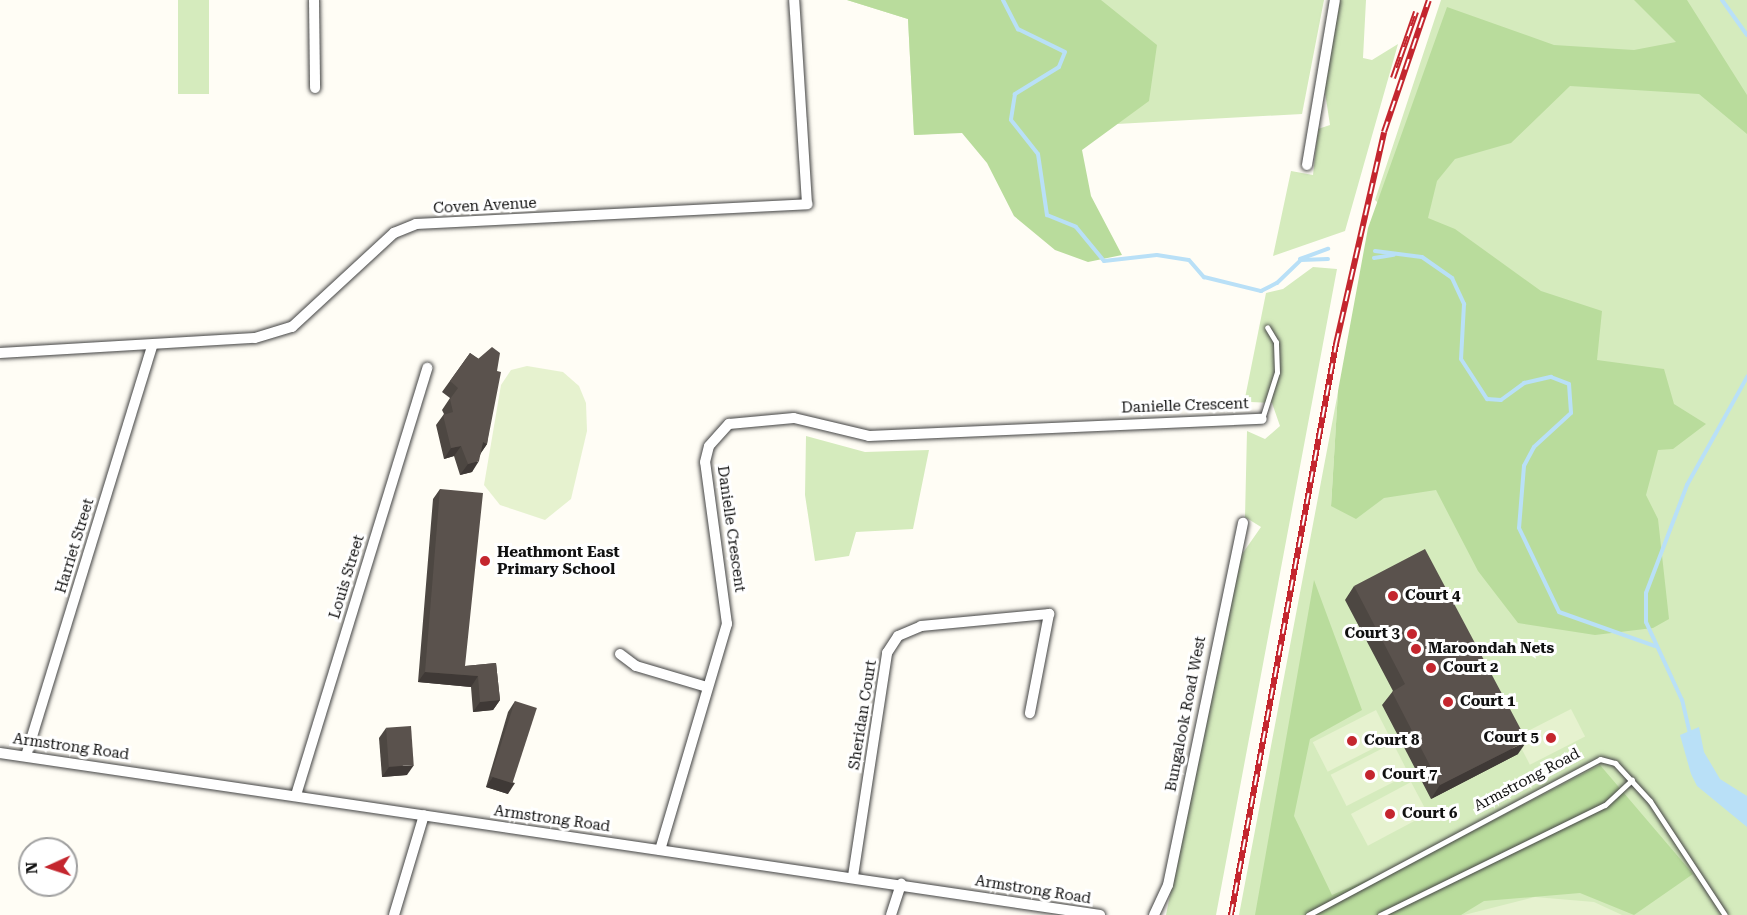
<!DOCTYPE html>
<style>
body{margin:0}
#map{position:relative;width:1747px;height:915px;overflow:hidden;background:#fffdf5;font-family:"Roboto Serif",serif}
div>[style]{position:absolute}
.green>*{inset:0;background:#d5ebbd;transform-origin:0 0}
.forest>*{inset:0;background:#b9dc9c}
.pitch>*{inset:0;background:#e6f2cf;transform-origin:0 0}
.water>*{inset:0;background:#b9e0f7}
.stream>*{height:4px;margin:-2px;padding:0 2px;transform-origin:2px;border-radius:2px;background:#b9e0f7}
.roads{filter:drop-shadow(0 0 2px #444) drop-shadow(0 0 2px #444)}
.service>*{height:5px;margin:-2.5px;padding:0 2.5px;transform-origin:2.5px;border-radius:2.5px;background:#fff}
.minor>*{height:10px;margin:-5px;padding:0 5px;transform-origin:5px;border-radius:5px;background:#fff}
.rail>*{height:6px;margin-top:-3px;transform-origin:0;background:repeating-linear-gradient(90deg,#fff 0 11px,#c4262e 0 22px);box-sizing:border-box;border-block:2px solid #c4262e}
.wall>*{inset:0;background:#4d4742}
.shaded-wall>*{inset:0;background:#3f3936}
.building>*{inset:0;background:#5a524d;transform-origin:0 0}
.dots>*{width:16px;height:16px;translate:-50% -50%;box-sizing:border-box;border:3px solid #fff;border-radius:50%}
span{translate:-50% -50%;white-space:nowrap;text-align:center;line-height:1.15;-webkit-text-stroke:6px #fff;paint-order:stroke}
.street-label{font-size:15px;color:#111}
.poi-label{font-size:15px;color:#111;font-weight:700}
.left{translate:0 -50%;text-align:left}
.right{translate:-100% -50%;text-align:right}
.north{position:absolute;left:18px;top:837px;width:60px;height:60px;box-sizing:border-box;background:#fff;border:2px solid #a0a0a0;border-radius:50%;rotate:267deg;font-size:16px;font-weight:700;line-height:24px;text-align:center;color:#111}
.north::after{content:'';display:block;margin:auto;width:21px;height:27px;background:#c4262e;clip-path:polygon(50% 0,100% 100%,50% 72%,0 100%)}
</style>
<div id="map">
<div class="green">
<i style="left:178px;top:0;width:31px;height:94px"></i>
<i style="clip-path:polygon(847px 0,1324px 0,1302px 114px,914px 135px,908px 19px)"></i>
<i style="clip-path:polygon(1339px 0,1366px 0,1363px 58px,1372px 60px,1398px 44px,1345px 231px,1273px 256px,1291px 171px,1313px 175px,1318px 129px,1330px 125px,1324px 86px)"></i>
<i style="clip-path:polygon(1441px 0,1747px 0,1747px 915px,1239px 915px,1338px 392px,1331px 506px,1590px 398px,1375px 200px)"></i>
<i style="clip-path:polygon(1313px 267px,1337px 269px,1216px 915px,1166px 915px,1238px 560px,1261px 527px,1245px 517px,1247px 431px,1265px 439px,1280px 426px,1272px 403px,1251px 402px,1243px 408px,1266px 293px,1283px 289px)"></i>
<i style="clip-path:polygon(806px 436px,865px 452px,929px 450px,913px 529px,856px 532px,849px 556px,815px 561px,805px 495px)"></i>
</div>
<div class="forest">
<i style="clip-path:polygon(847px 0,1101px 0,1157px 45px,1149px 101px,1082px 150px,1091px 196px,1122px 255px,1088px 262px,1055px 250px,1014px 216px,987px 163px,962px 133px,914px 135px,908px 19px)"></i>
<i style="clip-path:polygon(1634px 0,1687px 0,1747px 95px,1747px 134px,1699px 94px,1570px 86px,1511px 143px,1455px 159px,1437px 181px,1428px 218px,1455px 229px,1541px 291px,1602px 311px,1597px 360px,1664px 369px,1674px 404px,1706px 424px,1673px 449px,1658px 450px,1646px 495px,1658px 519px,1669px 619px,1653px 628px,1595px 635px,1518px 623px,1478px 571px,1436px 490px,1384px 498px,1356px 519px,1331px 506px,1338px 391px,1368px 228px,1447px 7px,1554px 45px,1634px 50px,1676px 42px)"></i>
<i style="clip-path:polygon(1314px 580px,1362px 710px,1310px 739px,1294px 816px,1332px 895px,1436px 850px,1600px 765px,1693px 874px,1634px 915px,1580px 893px,1484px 901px,1461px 915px,1255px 915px)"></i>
</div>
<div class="pitch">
<i style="clip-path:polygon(527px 366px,563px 372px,579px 386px,586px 403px,587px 431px,571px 499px,545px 520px,500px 505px,484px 485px,501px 385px,511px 370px)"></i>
<i style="left:1571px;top:709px;width:31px;height:62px;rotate:63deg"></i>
<i style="left:1376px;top:710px;width:33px;height:71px;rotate:63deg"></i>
<i style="left:1393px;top:743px;width:35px;height:70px;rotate:63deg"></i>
<i style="left:1411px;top:782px;width:36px;height:68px;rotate:62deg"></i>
<i style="clip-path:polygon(1535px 897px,1594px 902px,1622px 915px,1464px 915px)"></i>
</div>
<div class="water">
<i style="clip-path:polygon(1699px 727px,1704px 752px,1720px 779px,1747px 796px,1747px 827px,1697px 786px,1691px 774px,1680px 735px)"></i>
</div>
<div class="stream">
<i style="left:1003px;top:0;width:33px;rotate:63deg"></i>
<i style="left:1018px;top:29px;width:52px;rotate:26.1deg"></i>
<i style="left:1065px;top:52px;width:16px;rotate:112deg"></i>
<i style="left:1059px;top:67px;width:52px;rotate:148.5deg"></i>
<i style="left:1015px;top:94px;width:26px;rotate:99deg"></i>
<i style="left:1011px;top:120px;width:43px;rotate:51.5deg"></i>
<i style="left:1038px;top:154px;width:62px;rotate:81.6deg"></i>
<i style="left:1047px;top:215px;width:31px;rotate:22deg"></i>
<i style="left:1076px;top:227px;width:44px;rotate:50.5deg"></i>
<i style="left:1104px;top:261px;width:53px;rotate:-6.5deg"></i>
<i style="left:1157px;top:255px;width:32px;rotate:9deg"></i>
<i style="left:1189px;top:260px;width:23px;rotate:49deg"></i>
<i style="left:1204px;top:277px;width:59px;rotate:13.8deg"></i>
<i style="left:1261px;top:291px;width:18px;rotate:-27deg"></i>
<i style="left:1277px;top:283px;width:33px;rotate:-44deg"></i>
<i style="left:1301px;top:260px;width:27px;rotate:-2deg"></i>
<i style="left:1722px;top:0;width:43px;rotate:54.5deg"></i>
<i style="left:1375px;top:251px;width:47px;rotate:7.3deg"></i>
<i style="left:1422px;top:257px;width:37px;rotate:35deg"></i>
<i style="left:1452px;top:278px;width:29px;rotate:65deg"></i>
<i style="left:1464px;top:304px;width:55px;rotate:93.1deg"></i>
<i style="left:1461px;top:359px;width:48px;rotate:57deg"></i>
<i style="left:1487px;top:399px;width:14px;rotate:4deg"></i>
<i style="left:1501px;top:400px;width:29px;rotate:-36deg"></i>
<i style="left:1524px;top:383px;width:28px;rotate:-13deg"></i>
<i style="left:1551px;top:377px;width:19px;rotate:21deg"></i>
<i style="left:1569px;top:384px;width:29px;rotate:86deg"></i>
<i style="left:1571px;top:413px;width:50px;rotate:137.4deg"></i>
<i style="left:1534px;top:447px;width:21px;rotate:118deg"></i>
<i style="left:1524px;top:466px;width:62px;rotate:94.6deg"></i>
<i style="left:1519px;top:528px;width:93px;rotate:64.5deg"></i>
<i style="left:1559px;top:612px;width:102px;rotate:19.5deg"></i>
<i style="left:1374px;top:258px;width:20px;rotate:-9deg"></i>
<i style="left:1300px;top:259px;width:30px;rotate:-20deg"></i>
<i style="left:1690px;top:734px;width:35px;rotate:-103deg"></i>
<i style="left:1682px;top:700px;width:86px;rotate:-114.8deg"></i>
<i style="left:1646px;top:622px;width:29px;rotate:-90deg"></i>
<i style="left:1646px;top:593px;width:116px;rotate:-69.2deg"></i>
<i style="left:1687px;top:485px;width:124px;rotate:-60.9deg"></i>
</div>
<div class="roads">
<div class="service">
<i style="left:1262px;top:419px;width:49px;rotate:-72.3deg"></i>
<i style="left:1277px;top:372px;width:30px;rotate:-92deg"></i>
<i style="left:1276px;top:342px;width:17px;rotate:-121deg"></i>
<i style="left:1308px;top:915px;width:331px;rotate:-28.1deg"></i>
<i style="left:1600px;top:759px;width:16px;rotate:15deg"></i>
<i style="left:1615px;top:763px;width:52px;rotate:47.4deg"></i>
<i style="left:1650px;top:801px;width:136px;rotate:56.7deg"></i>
<i style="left:1380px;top:915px;width:250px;rotate:-26.1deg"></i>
<i style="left:1605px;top:805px;width:37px;rotate:-43deg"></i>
</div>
<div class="minor">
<i style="left:314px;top:0;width:88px;rotate:89.3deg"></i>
<i style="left:1307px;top:165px;width:167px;rotate:-80.4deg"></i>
<i style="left:0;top:353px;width:255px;rotate:-3.4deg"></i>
<i style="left:255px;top:338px;width:39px;rotate:-17deg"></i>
<i style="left:292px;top:327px;width:139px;rotate:-42.7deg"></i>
<i style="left:394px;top:233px;width:24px;rotate:-22deg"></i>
<i style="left:416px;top:224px;width:392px;rotate:-2.9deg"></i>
<i style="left:807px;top:204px;width:204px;rotate:-93.6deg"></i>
<i style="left:620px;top:654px;width:20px;rotate:37deg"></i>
<i style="left:636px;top:666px;width:74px;rotate:16.5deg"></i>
<i style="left:0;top:753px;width:1112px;rotate:8.38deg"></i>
<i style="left:26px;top:756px;width:429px;rotate:-72.9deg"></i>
<i style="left:296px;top:795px;width:447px;rotate:-72.9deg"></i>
<i style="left:660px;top:850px;width:236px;rotate:-73.5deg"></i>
<i style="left:727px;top:624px;width:163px;rotate:-97.7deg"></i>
<i style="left:705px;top:462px;width:16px;rotate:-76deg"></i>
<i style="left:709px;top:446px;width:30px;rotate:-48deg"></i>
<i style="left:729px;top:424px;width:65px;rotate:-5.3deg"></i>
<i style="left:794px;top:418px;width:77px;rotate:13.5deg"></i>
<i style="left:869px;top:436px;width:393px;rotate:-2.5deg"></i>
<i style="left:853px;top:876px;width:226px;rotate:-81.3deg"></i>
<i style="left:887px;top:653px;width:20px;rotate:-57deg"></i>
<i style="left:898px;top:636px;width:25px;rotate:-23deg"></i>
<i style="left:921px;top:626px;width:129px;rotate:-5.4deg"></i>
<i style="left:1049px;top:614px;width:101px;rotate:100.9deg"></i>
<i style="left:394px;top:915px;width:104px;rotate:-73.3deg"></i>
<i style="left:891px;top:915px;width:33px;rotate:-72deg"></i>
<i style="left:1154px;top:915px;width:33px;rotate:-65deg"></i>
<i style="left:1168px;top:885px;width:370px;rotate:-78.3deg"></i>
</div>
</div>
<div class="rail">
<i style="left:1393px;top:78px;width:70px;rotate:-70.8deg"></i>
<i style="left:1231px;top:915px;width:581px;rotate:-79.58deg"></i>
<i style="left:1336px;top:344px;width:217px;rotate:-77.2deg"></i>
<i style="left:1384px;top:132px;width:139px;rotate:-71.2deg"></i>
</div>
<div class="wall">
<i style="clip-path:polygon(470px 353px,497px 371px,487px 444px,481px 453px,472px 472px,460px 475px,454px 456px,444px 459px,436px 425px,444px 414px,442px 410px,450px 398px,442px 392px)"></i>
<i style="clip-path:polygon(440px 489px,465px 666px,496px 663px,500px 700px,493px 710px,473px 712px,471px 687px,418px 682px,433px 499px)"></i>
<i style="clip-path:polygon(1354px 586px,1518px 754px,1431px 799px,1382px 705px,1393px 691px,1345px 600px)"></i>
<i style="clip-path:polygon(515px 701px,508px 794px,486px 787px,508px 712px)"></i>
<i style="clip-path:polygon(386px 728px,407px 775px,382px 777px,379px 738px)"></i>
</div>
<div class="shaded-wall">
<i style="clip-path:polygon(483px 442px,487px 444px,480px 454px)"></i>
<i style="clip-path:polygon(461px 446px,454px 456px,444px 459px,451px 448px)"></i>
<i style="clip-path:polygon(479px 461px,472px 472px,460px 475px,468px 464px)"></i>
<i style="clip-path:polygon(425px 672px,478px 676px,471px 687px,418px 682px)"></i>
<i style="clip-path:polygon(500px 700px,493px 710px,473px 712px,480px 702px)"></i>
<i style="clip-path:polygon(1527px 741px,1518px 754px,1431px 799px,1440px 785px)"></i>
<i style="clip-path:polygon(414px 765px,407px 775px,382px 777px,389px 767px)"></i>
<i style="clip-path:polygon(493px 777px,515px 783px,508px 794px,486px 787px)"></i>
</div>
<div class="building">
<i style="clip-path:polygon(492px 347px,500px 353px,497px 371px,501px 372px,487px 444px,483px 442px,479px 461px,468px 464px,461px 446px,451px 448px,443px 415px,453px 412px,450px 399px,458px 388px,450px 381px,470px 353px,478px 359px)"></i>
<i style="clip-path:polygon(440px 489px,483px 493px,465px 666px,496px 663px,500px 700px,480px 702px,478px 676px,425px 672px)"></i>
<i style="clip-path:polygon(1425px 549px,1527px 741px,1440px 785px,1392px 692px,1405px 684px,1354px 586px)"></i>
<i style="left:515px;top:701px;width:23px;height:79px;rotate:18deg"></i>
<i style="left:411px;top:726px;width:39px;height:25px;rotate:86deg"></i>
</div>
<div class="dots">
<i style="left:485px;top:561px;background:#c4262e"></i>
<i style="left:1393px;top:596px;background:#c4262e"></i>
<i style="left:1412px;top:634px;background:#c4262e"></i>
<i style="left:1416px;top:649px;background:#c4262e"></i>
<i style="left:1431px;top:668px;background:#c4262e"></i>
<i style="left:1448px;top:702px;background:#c4262e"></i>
<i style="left:1551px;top:738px;background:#c4262e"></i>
<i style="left:1352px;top:741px;background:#c4262e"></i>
<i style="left:1370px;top:775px;background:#c4262e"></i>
<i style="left:1390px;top:814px;background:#c4262e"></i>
</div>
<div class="street-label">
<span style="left:485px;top:206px;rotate:-3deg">Coven Avenue</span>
<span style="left:1185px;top:406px;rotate:-2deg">Danielle Crescent</span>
<span style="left:731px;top:529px;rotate:82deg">Danielle Crescent</span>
<span style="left:75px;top:546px;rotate:-73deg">Harriet Street</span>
<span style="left:347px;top:577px;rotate:-73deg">Louis Street</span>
<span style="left:1186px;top:714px;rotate:-79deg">Bungalook Road West</span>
<span style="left:863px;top:715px;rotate:-81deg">Sheridan Court</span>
<span style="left:71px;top:747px;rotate:8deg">Armstrong Road</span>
<span style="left:1527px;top:780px;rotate:-28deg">Armstrong Road</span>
<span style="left:552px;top:819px;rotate:8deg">Armstrong Road</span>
<span style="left:1033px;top:890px;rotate:9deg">Armstrong Road</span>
</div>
<div class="poi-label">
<span class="left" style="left:497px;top:561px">Heathmont East<br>Primary School</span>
<span class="left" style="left:1405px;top:596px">Court 4</span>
<span class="right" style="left:1400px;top:634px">Court 3</span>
<span class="left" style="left:1428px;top:649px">Maroondah Nets</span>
<span class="left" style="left:1443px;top:668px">Court 2</span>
<span class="left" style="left:1460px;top:702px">Court 1</span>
<span class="right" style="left:1539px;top:738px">Court 5</span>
<span class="left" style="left:1364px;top:741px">Court 8</span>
<span class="left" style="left:1382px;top:775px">Court 7</span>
<span class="left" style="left:1402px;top:814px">Court 6</span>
</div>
<div class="north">N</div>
</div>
